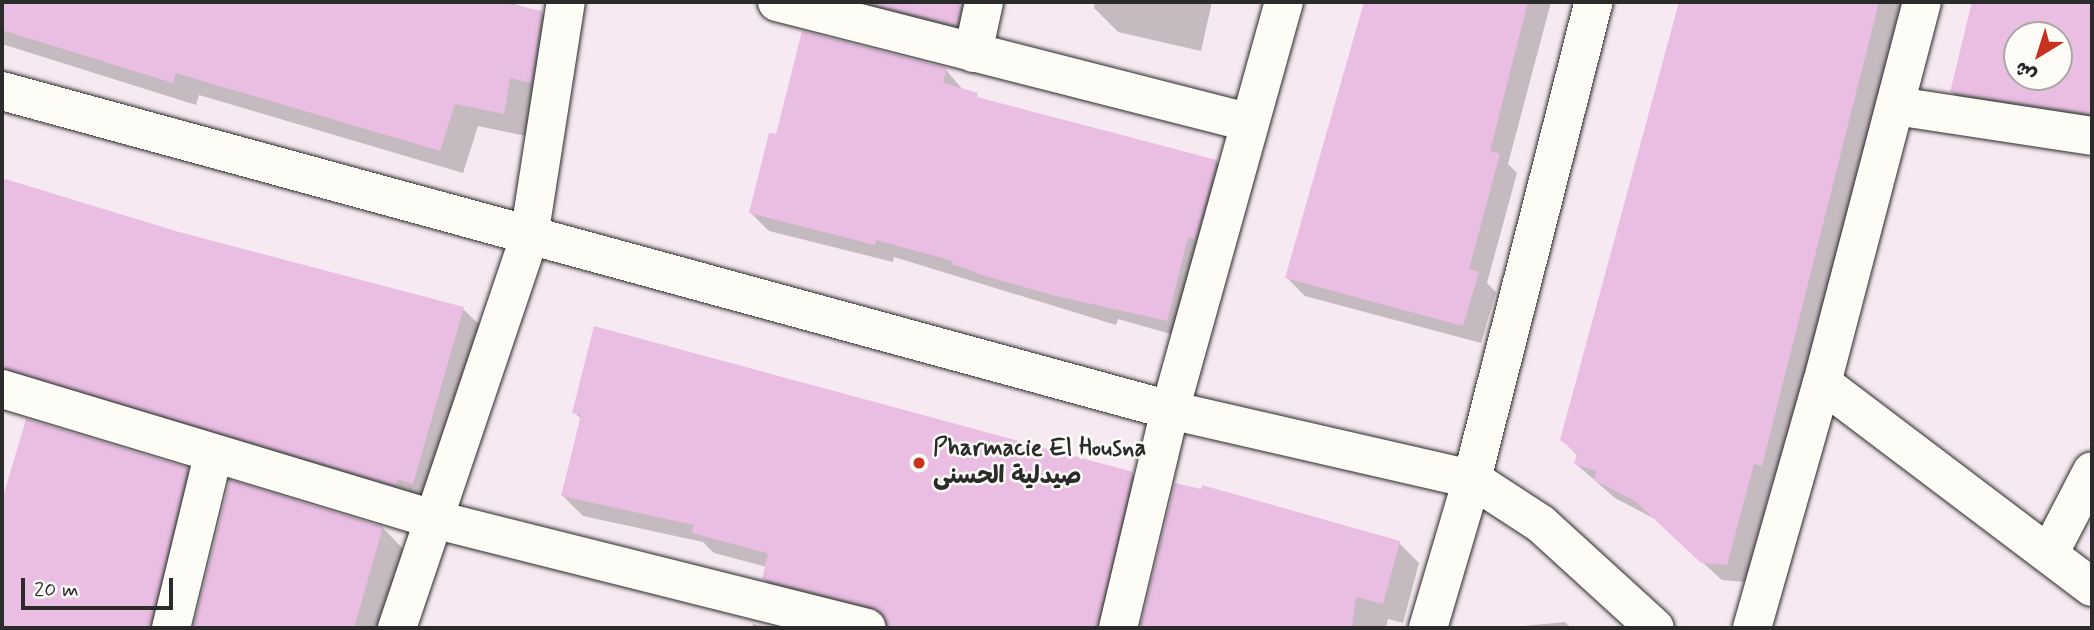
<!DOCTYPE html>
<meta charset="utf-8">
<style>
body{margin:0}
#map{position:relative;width:2094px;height:630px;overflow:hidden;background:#f7e9f1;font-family:Mynerve,"Playpen Sans Arabic",sans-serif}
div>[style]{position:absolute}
.shadow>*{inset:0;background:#0003}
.building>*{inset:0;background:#eabee3}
.roads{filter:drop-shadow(0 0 2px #2b2b2b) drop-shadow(0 0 2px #2b2b2b)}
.minor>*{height:38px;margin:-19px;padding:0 19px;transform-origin:19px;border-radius:19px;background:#fdfcf7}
.dots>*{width:19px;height:19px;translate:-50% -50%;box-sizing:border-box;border:4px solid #fdfcf7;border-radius:50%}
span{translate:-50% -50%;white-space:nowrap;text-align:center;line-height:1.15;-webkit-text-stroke:5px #fdfcf7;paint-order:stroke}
.poi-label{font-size:24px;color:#2b2b2b;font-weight:700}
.left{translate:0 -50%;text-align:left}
.frame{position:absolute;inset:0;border:4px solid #2b2b2b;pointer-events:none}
.north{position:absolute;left:2003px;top:21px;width:70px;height:70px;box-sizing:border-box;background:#fdfcf7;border:2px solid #a9a8a5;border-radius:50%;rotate:218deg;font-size:19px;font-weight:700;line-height:28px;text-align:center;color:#2b2b2b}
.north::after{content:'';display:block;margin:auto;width:24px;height:32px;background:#c8321e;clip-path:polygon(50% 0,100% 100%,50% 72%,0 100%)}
.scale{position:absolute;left:21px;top:578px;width:152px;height:32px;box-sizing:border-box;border:4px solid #2b2b2b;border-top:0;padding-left:9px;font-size:21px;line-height:24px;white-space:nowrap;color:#2b2b2b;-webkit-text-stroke:5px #fdfcf7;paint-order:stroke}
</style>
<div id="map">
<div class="shadow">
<i style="clip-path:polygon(2px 2px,508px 2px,542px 13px,564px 36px,526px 136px,478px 126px,463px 173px,199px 95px,196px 105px,2px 44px)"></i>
<i style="clip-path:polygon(801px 2px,994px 2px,981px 48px)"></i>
<i style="clip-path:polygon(1095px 2px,1212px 2px,1201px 51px,1118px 32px,1094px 8px)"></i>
<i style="clip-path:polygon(1365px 2px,1551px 2px,1508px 164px,1517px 173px,1487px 283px,1496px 292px,1481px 343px,1305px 296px,1287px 278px)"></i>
<i style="clip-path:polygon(1681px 2px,1916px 2px,1912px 16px,1899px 13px,1781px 483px,1773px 481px,1745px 582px,1722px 580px,1655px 519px,1615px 498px,1576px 464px,1578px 456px,1562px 440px)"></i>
<i style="clip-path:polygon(evenodd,1974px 2px,2092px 2px,2092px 135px,1978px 118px,1952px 92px,1974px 2px,2017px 35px,2059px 35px,2059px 77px,2017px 77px,2017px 35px)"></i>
<i style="clip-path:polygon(946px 70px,964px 91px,984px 101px,1216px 161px,1234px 180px,1185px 338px,1118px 319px,1116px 325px,894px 257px,893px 262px,769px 231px,751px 213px,777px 136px)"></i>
<i style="clip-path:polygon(2px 181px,179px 234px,463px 309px,490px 335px,440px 509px,2px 387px)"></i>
<i style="clip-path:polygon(574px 412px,1132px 474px,1152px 494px,1120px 628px,888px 628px,784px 599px,764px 579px,767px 567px,714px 553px,703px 542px,583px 516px,563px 496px,582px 420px)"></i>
<i style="clip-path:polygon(27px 421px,187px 469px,213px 496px,181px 628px,2px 628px,2px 506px)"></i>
<i style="clip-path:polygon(231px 483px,383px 528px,409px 555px,388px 628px,195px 628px)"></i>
<i style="clip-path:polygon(1176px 485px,1399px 543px,1419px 563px,1403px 623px,1388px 619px,1386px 628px,1142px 628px)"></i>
<i style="clip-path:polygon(1565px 622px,1571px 628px,1522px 628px,1523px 626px)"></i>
<i style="clip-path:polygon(753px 624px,773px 628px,752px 628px)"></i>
</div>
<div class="building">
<i style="clip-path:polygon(2px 2px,500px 2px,542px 11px,531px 83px,510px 78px,504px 114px,455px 104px,440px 151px,176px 73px,173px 83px,2px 30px)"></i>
<i style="clip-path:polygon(865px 2px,962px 2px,957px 25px)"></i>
<i style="clip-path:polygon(1364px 2px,1528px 2px,1490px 151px,1500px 154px,1469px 269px,1479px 272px,1463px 326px,1285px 278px)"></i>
<i style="clip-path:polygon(1679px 2px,1879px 2px,1762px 466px,1754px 464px,1727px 565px,1701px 563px,1635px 501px,1594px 480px,1596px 471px,1574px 464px,1577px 453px,1560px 440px)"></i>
<i style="clip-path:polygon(evenodd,1972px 2px,2092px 2px,2092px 114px,1950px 92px,1972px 2px,2017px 35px,2059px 35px,2059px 77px,2017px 77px,2017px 35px)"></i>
<i style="clip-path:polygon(802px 31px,947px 68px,943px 83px,978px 93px,977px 97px,1217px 160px,1195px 239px,1188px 237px,1167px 321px,1052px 295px,985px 276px,952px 264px,953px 261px,876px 240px,875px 245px,749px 213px,769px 133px,776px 134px)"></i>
<i style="clip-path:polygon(2px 178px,179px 232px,464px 307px,413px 484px,397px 479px,396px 485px,2px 368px)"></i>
<i style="clip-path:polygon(594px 326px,1133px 472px,1097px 628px,888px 628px,883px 613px,872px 607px,762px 579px,768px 554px,763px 552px,692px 533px,694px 525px,561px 496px,581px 415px,572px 413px)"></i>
<i style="clip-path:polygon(26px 419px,188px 468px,150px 628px,2px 628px,2px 500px)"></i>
<i style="clip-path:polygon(230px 480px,383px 527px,354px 628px,193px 628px)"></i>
<i style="clip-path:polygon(1175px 483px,1201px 489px,1202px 485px,1400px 541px,1383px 604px,1356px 597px,1352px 628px,1140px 628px)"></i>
</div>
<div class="roads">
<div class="minor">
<i style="left:777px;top:2px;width:486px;rotate:14.3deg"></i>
<i style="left:973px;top:53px;width:52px;rotate:-77.8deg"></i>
<i style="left:2px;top:91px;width:1211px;rotate:15.28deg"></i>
<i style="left:1170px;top:410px;width:310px;rotate:12.9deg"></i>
<i style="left:1472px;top:479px;width:82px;rotate:33.1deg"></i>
<i style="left:1541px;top:524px;width:154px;rotate:42.4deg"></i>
<i style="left:1896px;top:106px;width:198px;rotate:8.7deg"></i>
<i style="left:1822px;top:383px;width:338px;rotate:37.1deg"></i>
<i style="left:2px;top:389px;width:454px;rotate:16.8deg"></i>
<i style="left:437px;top:520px;width:443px;rotate:14.1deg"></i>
<i style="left:2049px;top:554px;width:93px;rotate:-62.6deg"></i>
<i style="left:171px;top:628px;width:177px;rotate:-76.3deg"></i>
<i style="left:397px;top:628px;width:413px;rotate:-71.3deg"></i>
<i style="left:529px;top:237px;width:238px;rotate:-81.1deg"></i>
<i style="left:1118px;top:628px;width:224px;rotate:-76.6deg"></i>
<i style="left:1170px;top:410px;width:424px;rotate:-74.4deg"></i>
<i style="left:1428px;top:628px;width:155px;rotate:-73.5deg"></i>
<i style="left:1472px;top:479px;width:492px;rotate:-75.7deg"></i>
<i style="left:1752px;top:628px;width:255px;rotate:-74.1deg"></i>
<i style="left:1822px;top:383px;width:394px;rotate:-75.3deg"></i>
</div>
</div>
<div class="dots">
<i style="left:919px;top:463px;background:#c8321e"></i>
</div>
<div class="poi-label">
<span class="left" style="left:933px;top:463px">Pharmacie El Housna<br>صيدلية الحسنى</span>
</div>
<div class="frame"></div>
<div class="north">ش</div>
<div class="scale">20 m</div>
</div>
